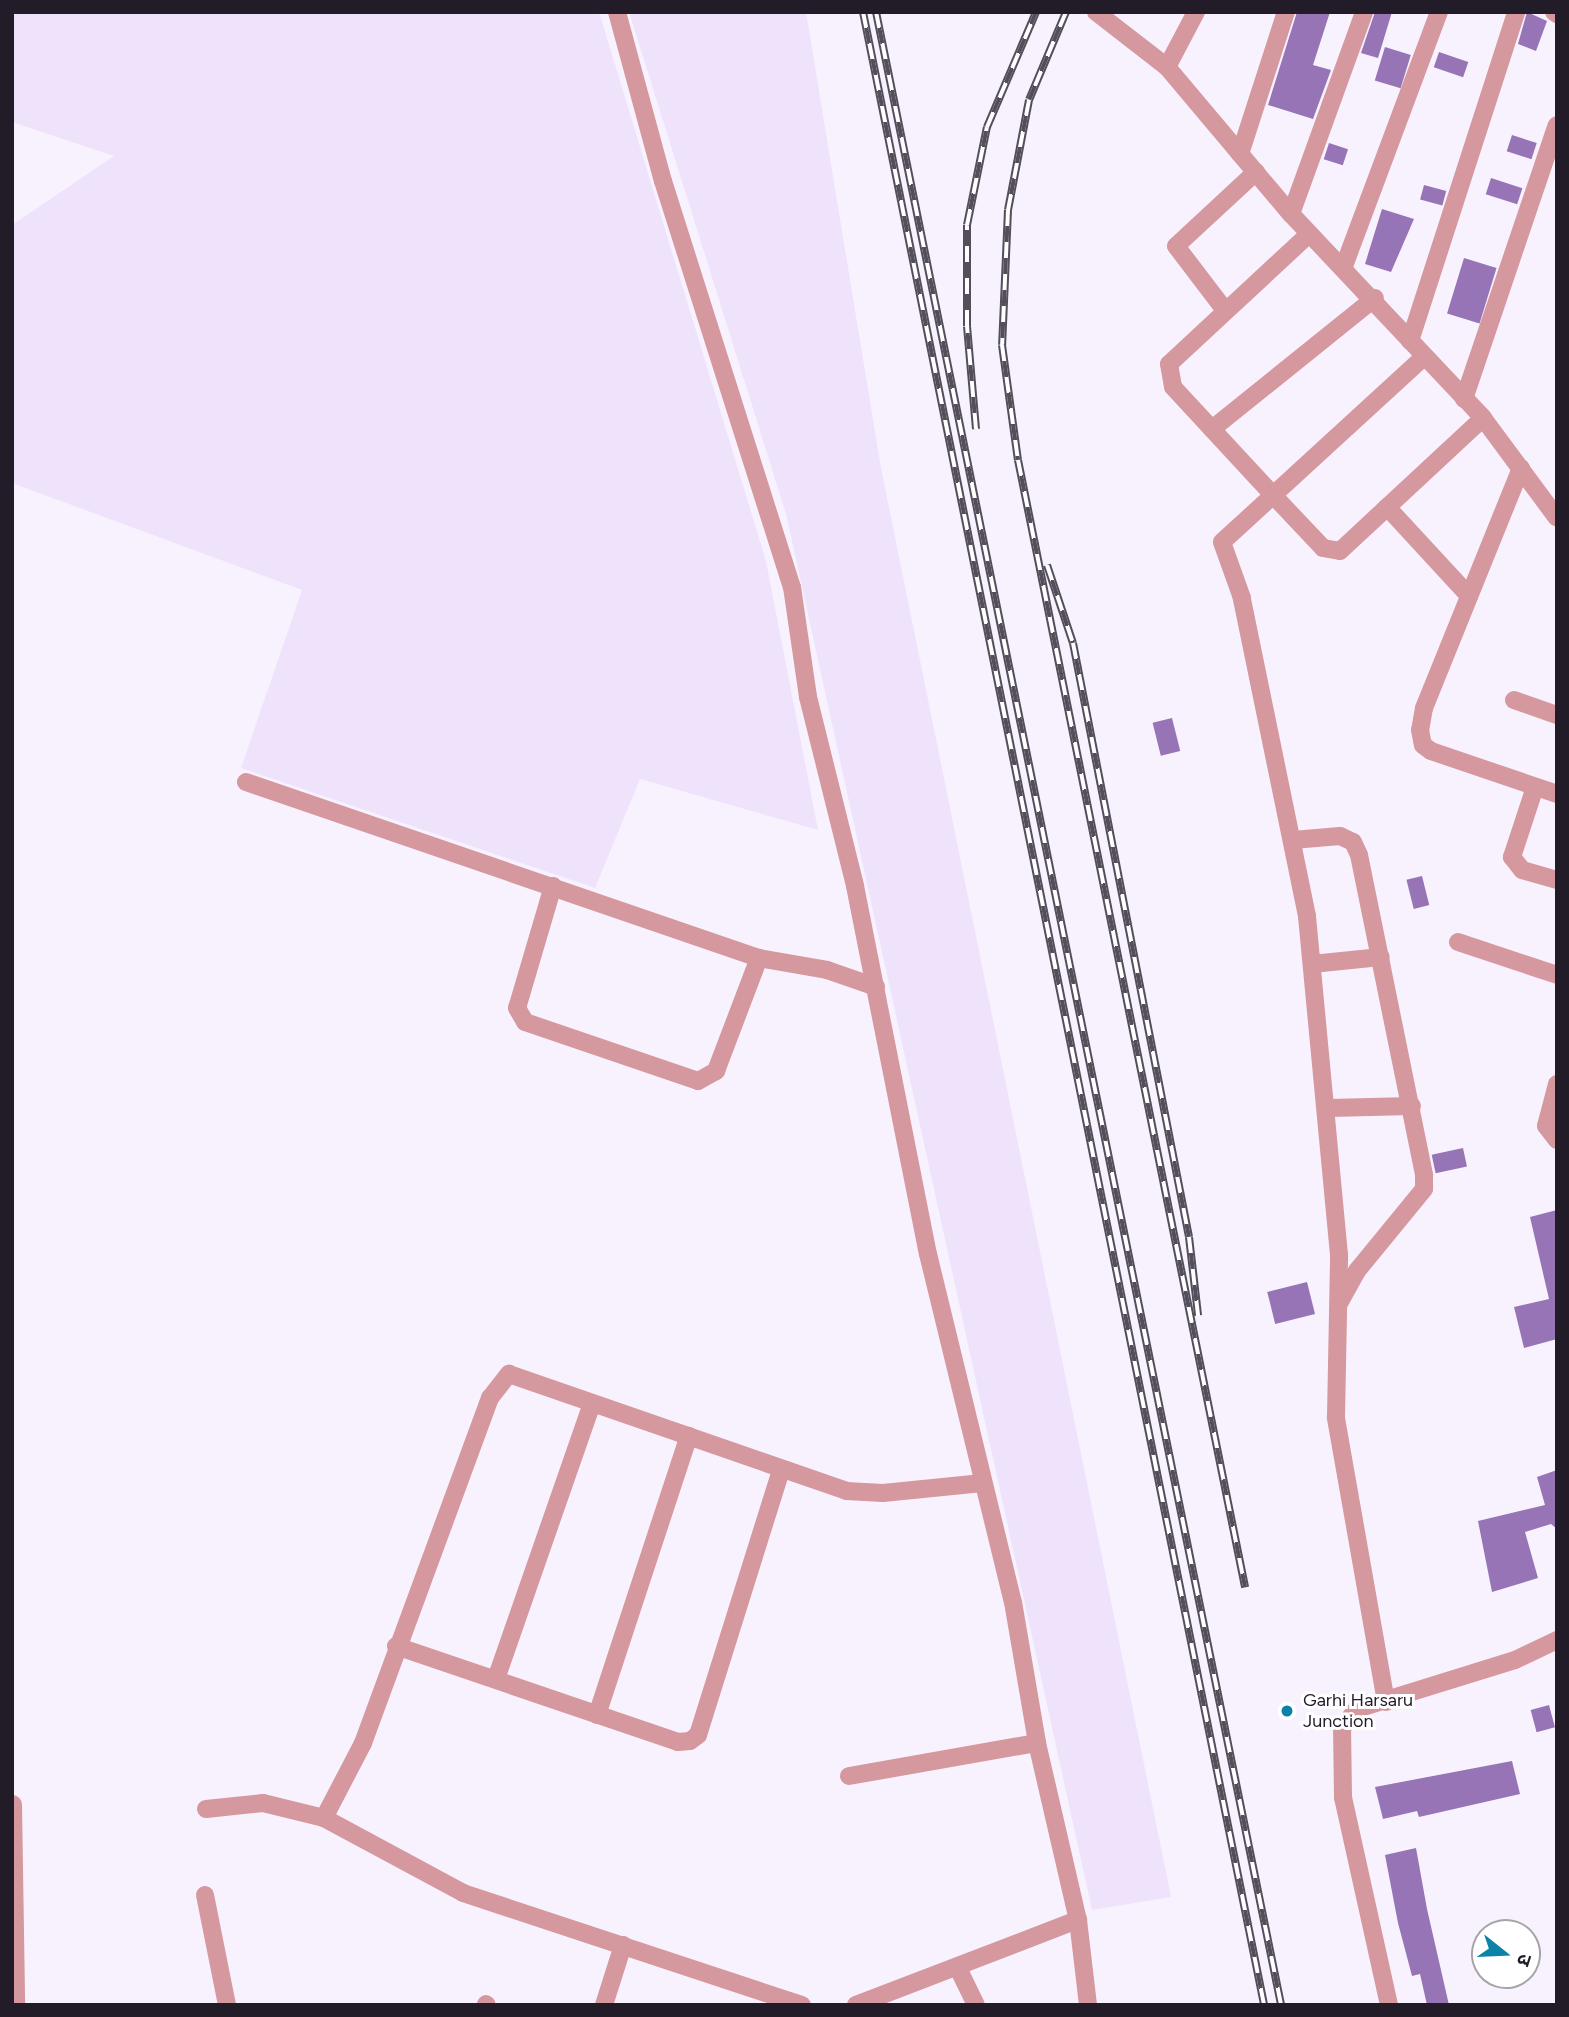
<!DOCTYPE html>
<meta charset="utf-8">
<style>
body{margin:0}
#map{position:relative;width:1569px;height:2017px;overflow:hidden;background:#f8f2ff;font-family:Figtree,"Noto Sans Devanagari",sans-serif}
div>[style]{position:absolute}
.built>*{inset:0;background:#efe3fb}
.building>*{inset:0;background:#9674b5;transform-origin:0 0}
.minor>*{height:18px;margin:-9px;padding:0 9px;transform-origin:9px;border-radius:9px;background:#d5989e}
.tertiary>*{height:19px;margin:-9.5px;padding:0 9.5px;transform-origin:9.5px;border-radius:9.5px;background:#d5989e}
.rail>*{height:8px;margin-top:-4px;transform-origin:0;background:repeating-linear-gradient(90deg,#fff 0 16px,#544e5a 0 32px);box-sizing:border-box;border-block:2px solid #544e5a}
.dots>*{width:19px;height:19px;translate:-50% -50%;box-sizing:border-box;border:4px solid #fff;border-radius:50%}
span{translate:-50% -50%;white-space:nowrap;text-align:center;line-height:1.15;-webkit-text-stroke:6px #fff;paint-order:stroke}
.poi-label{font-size:18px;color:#221c28}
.left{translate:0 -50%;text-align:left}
.frame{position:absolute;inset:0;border:14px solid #221c28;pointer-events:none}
.north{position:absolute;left:1471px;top:1919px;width:70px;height:70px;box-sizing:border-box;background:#fff;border:2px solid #a7a4a9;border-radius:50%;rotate:108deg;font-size:19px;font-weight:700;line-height:28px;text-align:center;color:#221c28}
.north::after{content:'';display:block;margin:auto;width:24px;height:32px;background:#0b82a8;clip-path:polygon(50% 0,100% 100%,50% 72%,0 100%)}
</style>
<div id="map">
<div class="built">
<i style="clip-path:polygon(12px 12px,599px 12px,766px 561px,818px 830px,640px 779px,595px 888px,241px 768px,302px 590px,12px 483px,12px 225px,114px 156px,12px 122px)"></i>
<i style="clip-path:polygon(629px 12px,806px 12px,881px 468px,1171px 1897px,1092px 1910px,786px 514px)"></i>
</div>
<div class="building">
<i style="clip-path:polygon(1297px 12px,1330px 12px,1313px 65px,1331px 70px,1313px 119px,1268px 105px)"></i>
<i style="clip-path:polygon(1375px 12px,1392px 12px,1378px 58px,1361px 53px)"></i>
<i style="clip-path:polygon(1527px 12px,1547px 21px,1536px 51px,1518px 44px)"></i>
<i style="left:1385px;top:47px;width:27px;height:35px;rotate:17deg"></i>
<i style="left:1439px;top:52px;width:31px;height:16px;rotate:19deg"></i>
<i style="left:1512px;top:135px;width:26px;height:17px;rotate:18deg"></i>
<i style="left:1329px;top:143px;width:20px;height:17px;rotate:18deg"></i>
<i style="left:1491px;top:178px;width:33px;height:17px;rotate:18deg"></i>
<i style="left:1424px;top:185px;width:23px;height:15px;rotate:15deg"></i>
<i style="clip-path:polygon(1382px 209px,1414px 219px,1391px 272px,1365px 264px)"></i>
<i style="left:1464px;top:258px;width:34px;height:58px;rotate:17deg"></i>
<i style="left:1172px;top:718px;width:34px;height:20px;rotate:76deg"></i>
<i style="left:1422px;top:876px;width:30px;height:16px;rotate:76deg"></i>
<i style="left:1463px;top:1148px;width:19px;height:32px;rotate:78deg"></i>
<i style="clip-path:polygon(1557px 1210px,1557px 1339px,1524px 1348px,1514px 1307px,1549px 1299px,1530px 1217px)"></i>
<i style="left:1307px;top:1282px;width:33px;height:41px;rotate:76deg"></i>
<i style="clip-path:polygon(1557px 1470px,1557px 1529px,1551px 1524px,1525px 1532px,1538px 1578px,1492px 1592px,1478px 1521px,1545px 1505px,1537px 1477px)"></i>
<i style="left:1549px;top:1705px;width:23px;height:19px;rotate:75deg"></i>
<i style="clip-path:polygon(1512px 1761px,1520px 1794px,1419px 1817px,1417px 1811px,1383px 1819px,1375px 1787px)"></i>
<i style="clip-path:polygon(1416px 1848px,1427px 1909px,1449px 2005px,1427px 2005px,1420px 1974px,1412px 1976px,1398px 1923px,1385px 1855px)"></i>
</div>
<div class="minor">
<i style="left:617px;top:12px;width:175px;rotate:74.8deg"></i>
<i style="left:663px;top:181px;width:426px;rotate:72.4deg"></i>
<i style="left:792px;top:587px;width:111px;rotate:81.7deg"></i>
<i style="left:808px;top:697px;width:195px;rotate:76deg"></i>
<i style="left:855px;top:886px;width:375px;rotate:78.8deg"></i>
<i style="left:928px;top:1254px;width:358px;rotate:76.3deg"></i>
<i style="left:1013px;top:1602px;width:143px;rotate:80.3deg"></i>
<i style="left:1037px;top:1743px;width:182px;rotate:77deg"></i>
<i style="left:1078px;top:1920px;width:86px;rotate:83.3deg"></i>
<i style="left:1096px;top:12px;width:90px;rotate:37.8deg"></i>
<i style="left:1167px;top:67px;width:192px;rotate:49.9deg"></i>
<i style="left:1291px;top:214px;width:280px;rotate:46.7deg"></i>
<i style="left:1483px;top:418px;width:124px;rotate:53.5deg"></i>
<i style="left:1554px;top:12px;width:4px;rotate:34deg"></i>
<i style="left:1167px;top:67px;width:62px;rotate:-62.2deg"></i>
<i style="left:1240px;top:154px;width:149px;rotate:-72.1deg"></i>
<i style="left:1291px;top:214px;width:215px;rotate:-70.1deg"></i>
<i style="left:1309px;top:234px;width:191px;rotate:137.1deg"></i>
<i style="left:1169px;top:364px;width:23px;rotate:80deg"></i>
<i style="left:1173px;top:387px;width:146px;rotate:47.2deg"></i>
<i style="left:1272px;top:494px;width:74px;rotate:46.6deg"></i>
<i style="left:1323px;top:548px;width:17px;rotate:10deg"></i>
<i style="left:1340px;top:551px;width:195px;rotate:-42.9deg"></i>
<i style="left:1344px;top:266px;width:271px;rotate:-69.5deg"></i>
<i style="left:1224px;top:309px;width:79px;rotate:-127.3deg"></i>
<i style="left:1176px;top:246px;width:109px;rotate:-42.8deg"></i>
<i style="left:1410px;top:341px;width:346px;rotate:-72.1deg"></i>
<i style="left:1464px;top:399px;width:289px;rotate:-71.3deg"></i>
<i style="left:1212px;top:429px;width:209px;rotate:-38.8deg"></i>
<i style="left:1521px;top:468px;width:259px;rotate:112deg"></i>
<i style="left:1424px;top:708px;width:22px;rotate:100deg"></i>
<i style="left:1420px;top:730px;width:15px;rotate:79deg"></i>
<i style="left:1423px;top:745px;width:10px;rotate:37deg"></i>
<i style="left:1431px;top:751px;width:133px;rotate:18.8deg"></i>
<i style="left:1387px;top:507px;width:121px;rotate:47.3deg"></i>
<i style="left:1514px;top:700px;width:46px;rotate:19.2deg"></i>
<i style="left:246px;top:782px;width:542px;rotate:18.94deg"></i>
<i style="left:759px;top:958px;width:69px;rotate:10deg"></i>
<i style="left:827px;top:970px;width:52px;rotate:19.1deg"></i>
<i style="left:1535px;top:787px;width:74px;rotate:108.2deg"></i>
<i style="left:1512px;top:857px;width:16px;rotate:52deg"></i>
<i style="left:1522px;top:870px;width:36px;rotate:16deg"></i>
<i style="left:1293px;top:840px;width:47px;rotate:-4.9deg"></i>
<i style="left:1340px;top:836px;width:14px;rotate:25deg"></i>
<i style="left:1353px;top:842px;width:14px;rotate:65deg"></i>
<i style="left:1359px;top:855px;width:327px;rotate:78.5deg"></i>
<i style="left:1424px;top:1175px;width:14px;rotate:90deg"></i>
<i style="left:1424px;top:1189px;width:106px;rotate:129.3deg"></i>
<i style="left:1357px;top:1271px;width:37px;rotate:119deg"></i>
<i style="left:553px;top:886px;width:127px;rotate:106.4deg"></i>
<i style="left:517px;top:1008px;width:16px;rotate:60deg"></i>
<i style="left:525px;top:1022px;width:183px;rotate:18.8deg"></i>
<i style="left:698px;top:1081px;width:21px;rotate:-29deg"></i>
<i style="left:716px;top:1071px;width:121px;rotate:-69.2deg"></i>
<i style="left:1458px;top:942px;width:104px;rotate:18.4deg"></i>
<i style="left:1312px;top:964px;width:69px;rotate:-5.8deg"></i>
<i style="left:1557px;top:1084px;width:43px;rotate:104.7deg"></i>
<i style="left:1546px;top:1126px;width:18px;rotate:52deg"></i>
<i style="left:1329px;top:1108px;width:83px;rotate:-1.4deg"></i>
<i style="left:396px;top:1646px;width:298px;rotate:18.8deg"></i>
<i style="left:678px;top:1742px;width:12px;rotate:-5deg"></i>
<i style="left:690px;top:1741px;width:10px;rotate:-37deg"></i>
<i style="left:698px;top:1735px;width:278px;rotate:-72.6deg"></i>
<i style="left:496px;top:1679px;width:291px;rotate:-70.8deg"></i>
<i style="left:1386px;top:1702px;width:289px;rotate:-100deg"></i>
<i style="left:1336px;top:1417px;width:162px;rotate:-88.9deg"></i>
<i style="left:1339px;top:1255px;width:341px;rotate:-95.4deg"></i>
<i style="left:1307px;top:916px;width:325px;rotate:-101.6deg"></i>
<i style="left:1242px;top:598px;width:59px;rotate:-109.7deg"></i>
<i style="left:1222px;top:542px;width:275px;rotate:-42.5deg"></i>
<i style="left:597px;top:1715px;width:294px;rotate:-71.8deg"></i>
<i style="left:849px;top:1776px;width:191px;rotate:-10deg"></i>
<i style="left:206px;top:1809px;width:57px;rotate:-6deg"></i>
<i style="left:263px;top:1803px;width:63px;rotate:13.8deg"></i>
<i style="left:324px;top:1818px;width:158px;rotate:28.3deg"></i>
<i style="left:463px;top:1893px;width:357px;rotate:18.3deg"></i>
<i style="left:324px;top:1818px;width:85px;rotate:-62.5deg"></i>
<i style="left:363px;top:1743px;width:368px;rotate:-69.8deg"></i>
<i style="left:490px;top:1398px;width:31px;rotate:-52deg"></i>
<i style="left:509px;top:1374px;width:357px;rotate:19.1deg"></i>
<i style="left:846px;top:1491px;width:37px;rotate:3deg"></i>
<i style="left:883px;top:1493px;width:100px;rotate:-5.7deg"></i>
<i style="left:205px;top:1895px;width:112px;rotate:78.7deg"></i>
<i style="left:958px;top:1968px;width:41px;rotate:64.1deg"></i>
<i style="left:486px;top:2004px;width:1px;rotate:45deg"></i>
<i style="left:604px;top:2005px;width:63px;rotate:-72.4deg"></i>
<i style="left:856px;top:2005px;width:238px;rotate:-21deg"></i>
<i style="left:1389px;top:2005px;width:213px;rotate:-102.5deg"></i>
<i style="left:1343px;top:1797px;width:69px;rotate:-90.8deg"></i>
<i style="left:1342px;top:1728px;width:24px;rotate:-52deg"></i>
<i style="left:1357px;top:1709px;width:165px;rotate:-17.2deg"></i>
<i style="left:1515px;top:1660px;width:47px;rotate:-25.5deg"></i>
</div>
<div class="tertiary">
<i style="left:12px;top:1804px;width:201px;rotate:89.1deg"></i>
</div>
<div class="rail">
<i style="left:863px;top:12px;width:2033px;rotate:78.62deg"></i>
<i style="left:876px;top:12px;width:2034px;rotate:78.51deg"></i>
<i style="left:1066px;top:12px;width:95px;rotate:112.8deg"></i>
<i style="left:1029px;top:100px;width:112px;rotate:100.8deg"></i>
<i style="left:1008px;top:210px;width:135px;rotate:92.5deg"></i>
<i style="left:1002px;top:345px;width:116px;rotate:82.1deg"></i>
<i style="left:1018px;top:460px;width:1150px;rotate:78.61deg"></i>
<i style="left:976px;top:429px;width:103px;rotate:-95deg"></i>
<i style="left:967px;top:326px;width:101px;rotate:-90deg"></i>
<i style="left:967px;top:225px;width:100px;rotate:-78.5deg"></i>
<i style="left:987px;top:127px;width:125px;rotate:-66.9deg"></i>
<i style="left:1047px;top:565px;width:82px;rotate:71.6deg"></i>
<i style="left:1073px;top:643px;width:605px;rotate:78.95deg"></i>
<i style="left:1189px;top:1237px;width:79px;rotate:83.4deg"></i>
</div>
<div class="dots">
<i style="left:1287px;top:1711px;background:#0b82a8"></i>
</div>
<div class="poi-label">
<span class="left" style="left:1303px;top:1711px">Garhi Harsaru<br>Junction</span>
</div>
<div class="frame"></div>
<div class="north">उ</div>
</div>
